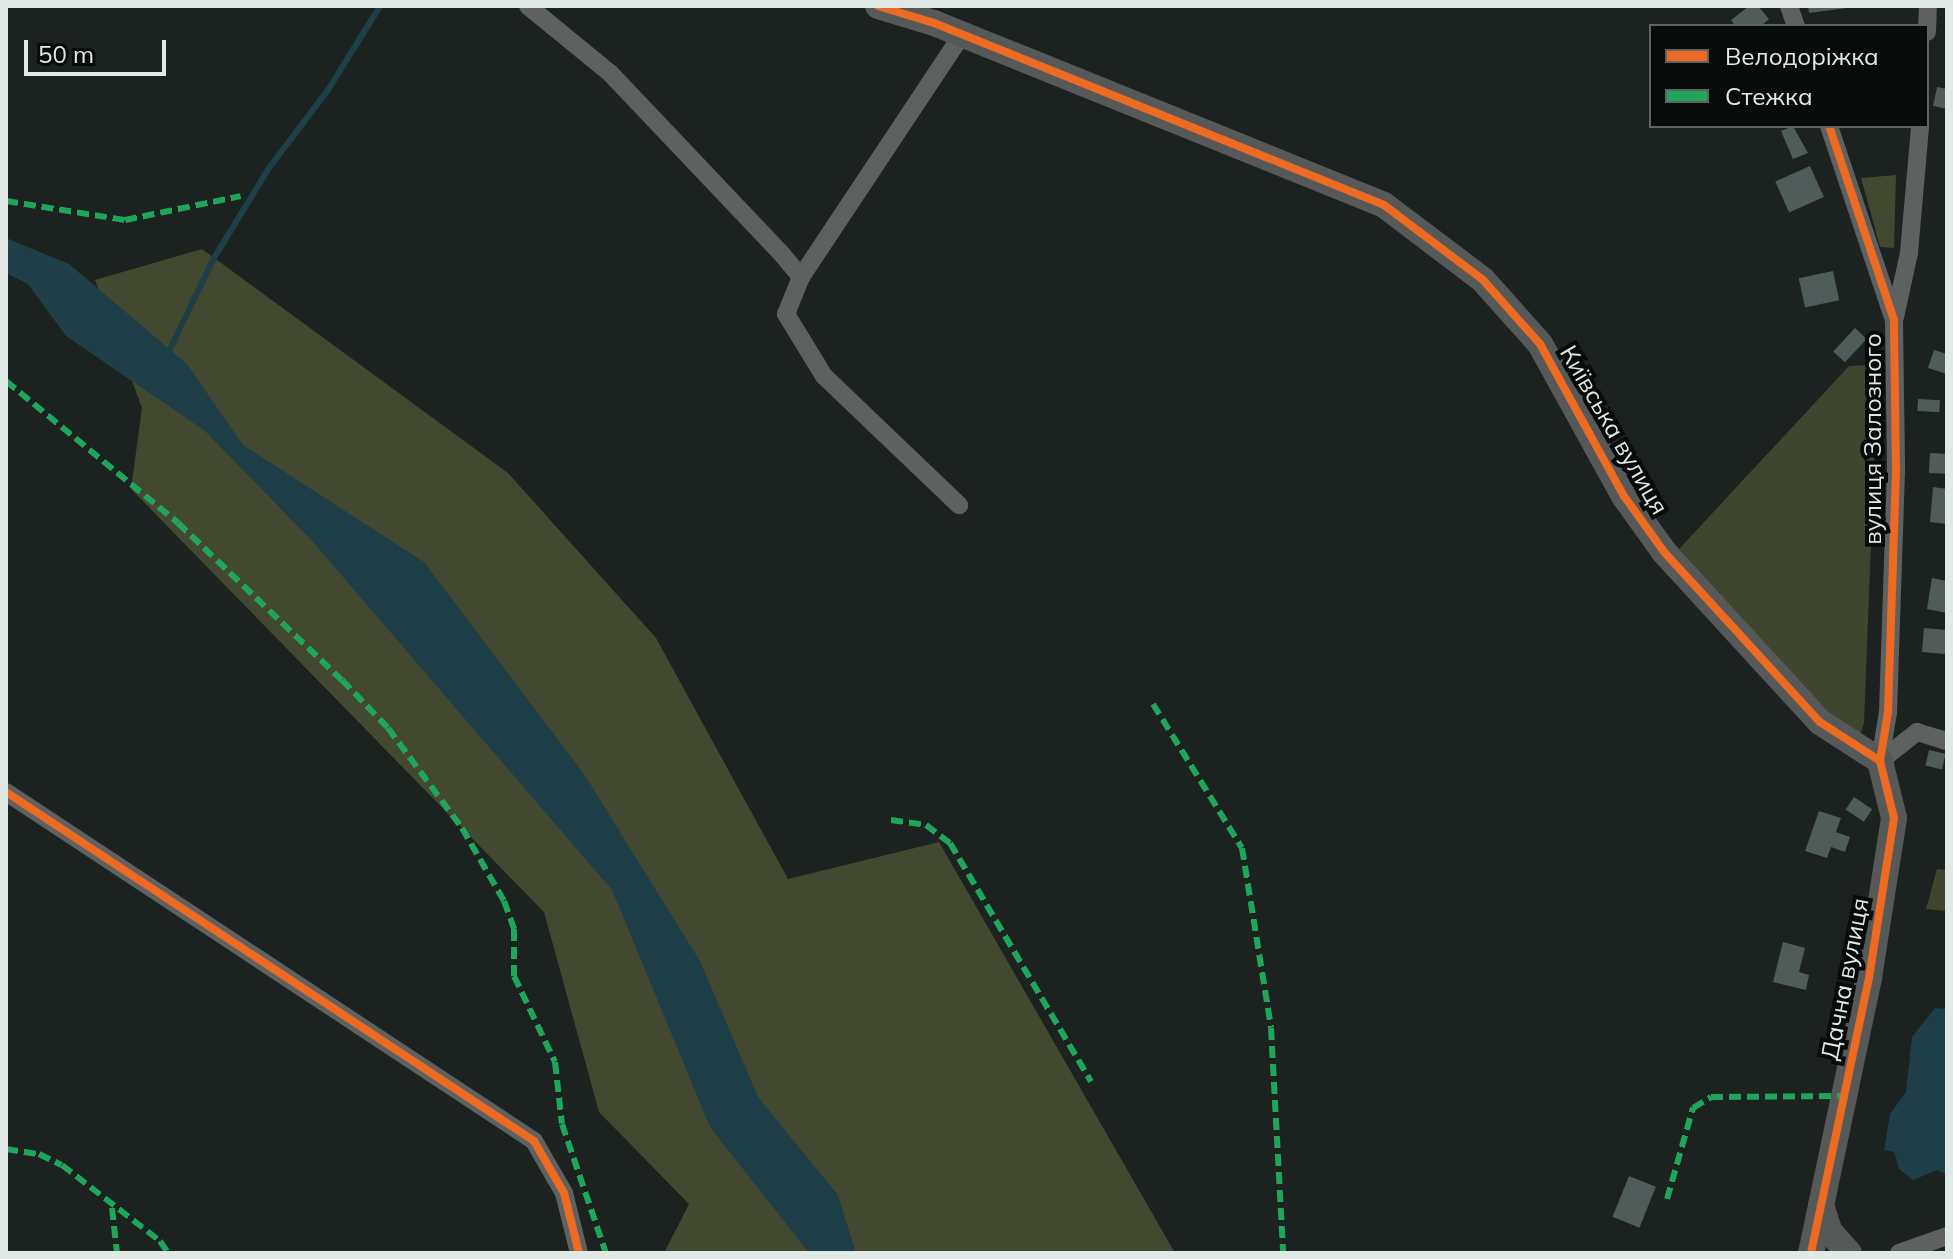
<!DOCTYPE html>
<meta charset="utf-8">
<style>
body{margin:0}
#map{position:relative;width:1953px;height:1259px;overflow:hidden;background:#1b221f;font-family:Mulish,sans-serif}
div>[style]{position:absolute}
.green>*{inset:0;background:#3f452e}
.forest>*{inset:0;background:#434930}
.water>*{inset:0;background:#1f3f48}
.stream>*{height:6px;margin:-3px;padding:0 3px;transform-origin:3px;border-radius:3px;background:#1f3f48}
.building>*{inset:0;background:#505c5a;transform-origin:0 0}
.street>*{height:18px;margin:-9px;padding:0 9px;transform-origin:9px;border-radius:9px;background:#5f6160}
.secondary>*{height:26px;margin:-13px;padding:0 13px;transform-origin:13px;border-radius:13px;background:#565957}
.quiet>*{height:6px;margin-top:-3px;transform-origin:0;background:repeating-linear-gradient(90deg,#20a55d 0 12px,transparent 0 18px)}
.cycleway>*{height:8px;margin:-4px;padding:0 4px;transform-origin:4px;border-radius:4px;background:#ed6a23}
span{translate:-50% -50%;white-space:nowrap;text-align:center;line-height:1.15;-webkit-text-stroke:8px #070c0a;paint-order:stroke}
.street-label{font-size:24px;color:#e0e9e5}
.frame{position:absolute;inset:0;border:8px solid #e0e9e5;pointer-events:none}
.legend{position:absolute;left:1649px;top:24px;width:280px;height:104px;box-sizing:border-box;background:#070c0a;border:2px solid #5e6462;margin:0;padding:10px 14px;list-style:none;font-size:24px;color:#e0e9e5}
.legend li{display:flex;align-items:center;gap:16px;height:40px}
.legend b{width:40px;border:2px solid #5e6462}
.scale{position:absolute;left:24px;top:40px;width:142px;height:36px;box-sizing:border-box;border:4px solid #e0e9e5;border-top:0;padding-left:10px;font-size:24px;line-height:28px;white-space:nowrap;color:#e0e9e5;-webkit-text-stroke:6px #070c0a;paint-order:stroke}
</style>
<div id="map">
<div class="green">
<i style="clip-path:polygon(1868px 365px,1874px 466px,1864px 723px,1860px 736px,1848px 737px,1679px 549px,1849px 366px)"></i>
<i style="clip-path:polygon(1937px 869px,1947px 870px,1947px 911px,1926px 909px)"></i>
</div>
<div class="forest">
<i style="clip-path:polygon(1896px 175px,1894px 248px,1880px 247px,1861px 178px)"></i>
<i style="clip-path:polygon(202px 249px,508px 473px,656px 638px,788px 879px,939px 842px,1175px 1253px,664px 1253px,689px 1204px,599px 1112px,544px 912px,131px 489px,142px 408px,95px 280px)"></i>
</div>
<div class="water">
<i style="clip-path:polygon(6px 238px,69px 264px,187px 364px,243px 445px,424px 562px,584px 774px,700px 961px,758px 1097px,838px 1195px,856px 1253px,809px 1253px,710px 1127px,612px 890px,312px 541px,205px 431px,66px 336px,28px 284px,6px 273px)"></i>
<i style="clip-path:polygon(1935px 1008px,1947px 1009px,1947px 1175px,1937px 1170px,1913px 1180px,1899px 1169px,1894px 1152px,1884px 1150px,1890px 1114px,1906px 1092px,1912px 1037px)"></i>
</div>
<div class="stream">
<i style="left:170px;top:349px;width:101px;rotate:-64.2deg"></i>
<i style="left:214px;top:258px;width:105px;rotate:-58.6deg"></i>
<i style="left:269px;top:168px;width:98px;rotate:-52.9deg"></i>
<i style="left:328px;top:90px;width:99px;rotate:-58.2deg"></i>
</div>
<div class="building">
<i style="clip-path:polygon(1749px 6px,1758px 6px,1769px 19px,1761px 26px,1735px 26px,1731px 20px)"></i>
<i style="clip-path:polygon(1808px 6px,1846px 6px,1847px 8px,1809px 13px)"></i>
<i style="clip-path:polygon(1937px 87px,1947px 89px,1947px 109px,1933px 106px)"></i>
<i style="clip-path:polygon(1793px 126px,1808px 153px,1793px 159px,1781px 131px)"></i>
<i style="left:1810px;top:166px;width:34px;height:38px;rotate:66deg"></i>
<i style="left:1833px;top:271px;width:30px;height:35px;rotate:78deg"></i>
<i style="left:1855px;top:328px;width:16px;height:32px;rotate:43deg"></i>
<i style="clip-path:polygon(1934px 350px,1947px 354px,1947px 374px,1928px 368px)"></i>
<i style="left:1918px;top:399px;width:22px;height:12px;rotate:3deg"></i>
<i style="left:1930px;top:453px;width:17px;height:20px;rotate:3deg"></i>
<i style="clip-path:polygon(1933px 487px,1947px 489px,1947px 524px,1930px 522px)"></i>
<i style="clip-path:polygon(1932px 578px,1947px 581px,1947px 613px,1927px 609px)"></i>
<i style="left:1924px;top:628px;width:23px;height:24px;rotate:5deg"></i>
<i style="left:1929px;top:750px;width:17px;height:16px;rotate:13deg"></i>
<i style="left:1854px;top:797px;width:22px;height:15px;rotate:34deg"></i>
<i style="clip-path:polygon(1819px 811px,1841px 818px,1836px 832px,1850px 837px,1845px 852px,1831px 847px,1827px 858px,1805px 851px)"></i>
<i style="clip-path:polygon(1783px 942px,1805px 948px,1799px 972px,1809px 975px,1806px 990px,1773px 982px)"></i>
<i style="left:1629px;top:1176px;width:29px;height:44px;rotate:22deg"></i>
</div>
<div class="street">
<i style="left:528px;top:6px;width:106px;rotate:39.3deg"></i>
<i style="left:610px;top:73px;width:247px;rotate:46.5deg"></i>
<i style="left:780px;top:252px;width:33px;rotate:50deg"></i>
<i style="left:801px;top:277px;width:40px;rotate:112deg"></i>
<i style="left:786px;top:314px;width:73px;rotate:58.5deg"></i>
<i style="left:824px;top:376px;width:187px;rotate:43.7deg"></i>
<i style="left:1789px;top:6px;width:21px;rotate:71deg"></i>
<i style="left:1927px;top:32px;width:26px;rotate:-88deg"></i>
<i style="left:1829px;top:126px;width:205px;rotate:71.5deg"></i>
<i style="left:1894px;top:320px;width:151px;rotate:89.2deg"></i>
<i style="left:1896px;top:471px;width:241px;rotate:91.9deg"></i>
<i style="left:1888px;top:712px;width:50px;rotate:99.3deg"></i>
<i style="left:801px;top:277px;width:291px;rotate:-56.4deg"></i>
<i style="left:1895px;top:317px;width:66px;rotate:-77.7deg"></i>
<i style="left:1909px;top:253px;width:127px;rotate:-85deg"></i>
<i style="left:1880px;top:761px;width:47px;rotate:-38.1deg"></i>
<i style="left:1917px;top:732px;width:31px;rotate:17deg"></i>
<i style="left:6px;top:792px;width:633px;rotate:33.46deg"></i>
<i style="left:534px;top:1141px;width:60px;rotate:60deg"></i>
<i style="left:564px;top:1193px;width:62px;rotate:76deg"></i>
<i style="left:1899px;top:1253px;width:51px;rotate:-19.5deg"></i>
</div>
<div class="secondary">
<i style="left:878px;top:6px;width:59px;rotate:16.9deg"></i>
<i style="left:934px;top:23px;width:485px;rotate:22deg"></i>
<i style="left:1384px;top:205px;width:124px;rotate:37.1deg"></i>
<i style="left:1483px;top:280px;width:86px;rotate:48.3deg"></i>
<i style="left:1540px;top:344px;width:174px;rotate:61.1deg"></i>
<i style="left:1624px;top:496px;width:70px;rotate:54.3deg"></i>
<i style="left:1665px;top:553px;width:229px;rotate:47.5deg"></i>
<i style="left:1820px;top:722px;width:72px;rotate:33deg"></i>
<i style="left:1880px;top:761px;width:59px;rotate:76.2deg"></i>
<i style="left:1894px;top:818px;width:162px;rotate:98.9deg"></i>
<i style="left:1869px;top:978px;width:281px;rotate:101.9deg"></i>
<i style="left:1821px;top:1205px;width:28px;rotate:72deg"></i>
<i style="left:1830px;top:1232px;width:28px;rotate:48deg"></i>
</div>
<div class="quiet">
<i style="left:6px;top:201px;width:121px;rotate:9.1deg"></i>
<i style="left:125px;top:220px;width:118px;rotate:-11.7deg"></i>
<i style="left:6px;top:381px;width:223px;rotate:39.5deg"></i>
<i style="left:178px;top:523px;width:227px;rotate:43.8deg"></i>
<i style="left:342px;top:680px;width:66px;rotate:46.2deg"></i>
<i style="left:388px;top:728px;width:124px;rotate:53.5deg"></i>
<i style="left:462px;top:828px;width:84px;rotate:60.1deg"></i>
<i style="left:504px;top:901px;width:30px;rotate:70deg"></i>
<i style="left:514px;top:929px;width:47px;rotate:90deg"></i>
<i style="left:514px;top:976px;width:95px;rotate:64.5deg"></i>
<i style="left:555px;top:1062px;width:62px;rotate:83.6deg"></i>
<i style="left:562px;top:1124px;width:136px;rotate:71.2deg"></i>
<i style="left:1153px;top:704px;width:169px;rotate:58.3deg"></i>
<i style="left:1242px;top:848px;width:182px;rotate:80.8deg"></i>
<i style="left:1271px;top:1028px;width:225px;rotate:86.9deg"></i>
<i style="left:891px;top:820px;width:35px;rotate:8deg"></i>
<i style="left:926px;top:825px;width:30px;rotate:37deg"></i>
<i style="left:950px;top:843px;width:277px;rotate:59.4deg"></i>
<i style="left:6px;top:1149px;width:33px;rotate:9deg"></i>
<i style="left:39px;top:1154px;width:25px;rotate:26deg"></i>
<i style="left:62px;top:1165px;width:124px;rotate:37.8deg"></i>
<i style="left:160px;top:1241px;width:14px;rotate:56deg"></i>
<i style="left:1667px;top:1199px;width:95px;rotate:-74.1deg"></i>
<i style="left:1693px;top:1108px;width:21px;rotate:-31deg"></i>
<i style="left:1711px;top:1097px;width:130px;rotate:-0.4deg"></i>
<i style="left:112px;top:1208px;width:45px;rotate:83.7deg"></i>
</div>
<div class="cycleway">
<i style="left:878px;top:6px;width:59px;rotate:16.9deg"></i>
<i style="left:934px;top:23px;width:485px;rotate:22deg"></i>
<i style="left:1384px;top:205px;width:124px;rotate:37.1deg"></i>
<i style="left:1483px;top:280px;width:86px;rotate:48.3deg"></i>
<i style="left:1540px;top:344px;width:174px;rotate:61.1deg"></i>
<i style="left:1624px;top:496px;width:70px;rotate:54.3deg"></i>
<i style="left:1665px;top:553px;width:229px;rotate:47.5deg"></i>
<i style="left:1820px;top:722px;width:72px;rotate:33deg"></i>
<i style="left:6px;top:792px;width:633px;rotate:33.46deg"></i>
<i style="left:534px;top:1141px;width:60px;rotate:60deg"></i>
<i style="left:564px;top:1193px;width:62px;rotate:76deg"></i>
<i style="left:1811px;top:1253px;width:281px;rotate:-78.1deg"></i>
<i style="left:1869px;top:978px;width:162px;rotate:-81.1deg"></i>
<i style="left:1894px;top:818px;width:59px;rotate:-103.8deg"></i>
<i style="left:1880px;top:761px;width:50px;rotate:-80.7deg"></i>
<i style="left:1888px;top:712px;width:241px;rotate:-88.1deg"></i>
<i style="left:1896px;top:471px;width:151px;rotate:-90.8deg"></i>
<i style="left:1894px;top:320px;width:205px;rotate:-108.5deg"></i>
</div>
<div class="street-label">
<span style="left:1614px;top:430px;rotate:60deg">Київська вулиця</span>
<span style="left:1873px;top:439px;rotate:-90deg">вулиця Залозного</span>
<span style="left:1845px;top:979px;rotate:-79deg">Дачна вулиця</span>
</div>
<div class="frame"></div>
<ul class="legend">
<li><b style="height:10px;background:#ed6a23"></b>Велодоріжка</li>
<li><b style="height:10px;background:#20a55d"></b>Стежка</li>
</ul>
<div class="scale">50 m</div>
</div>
